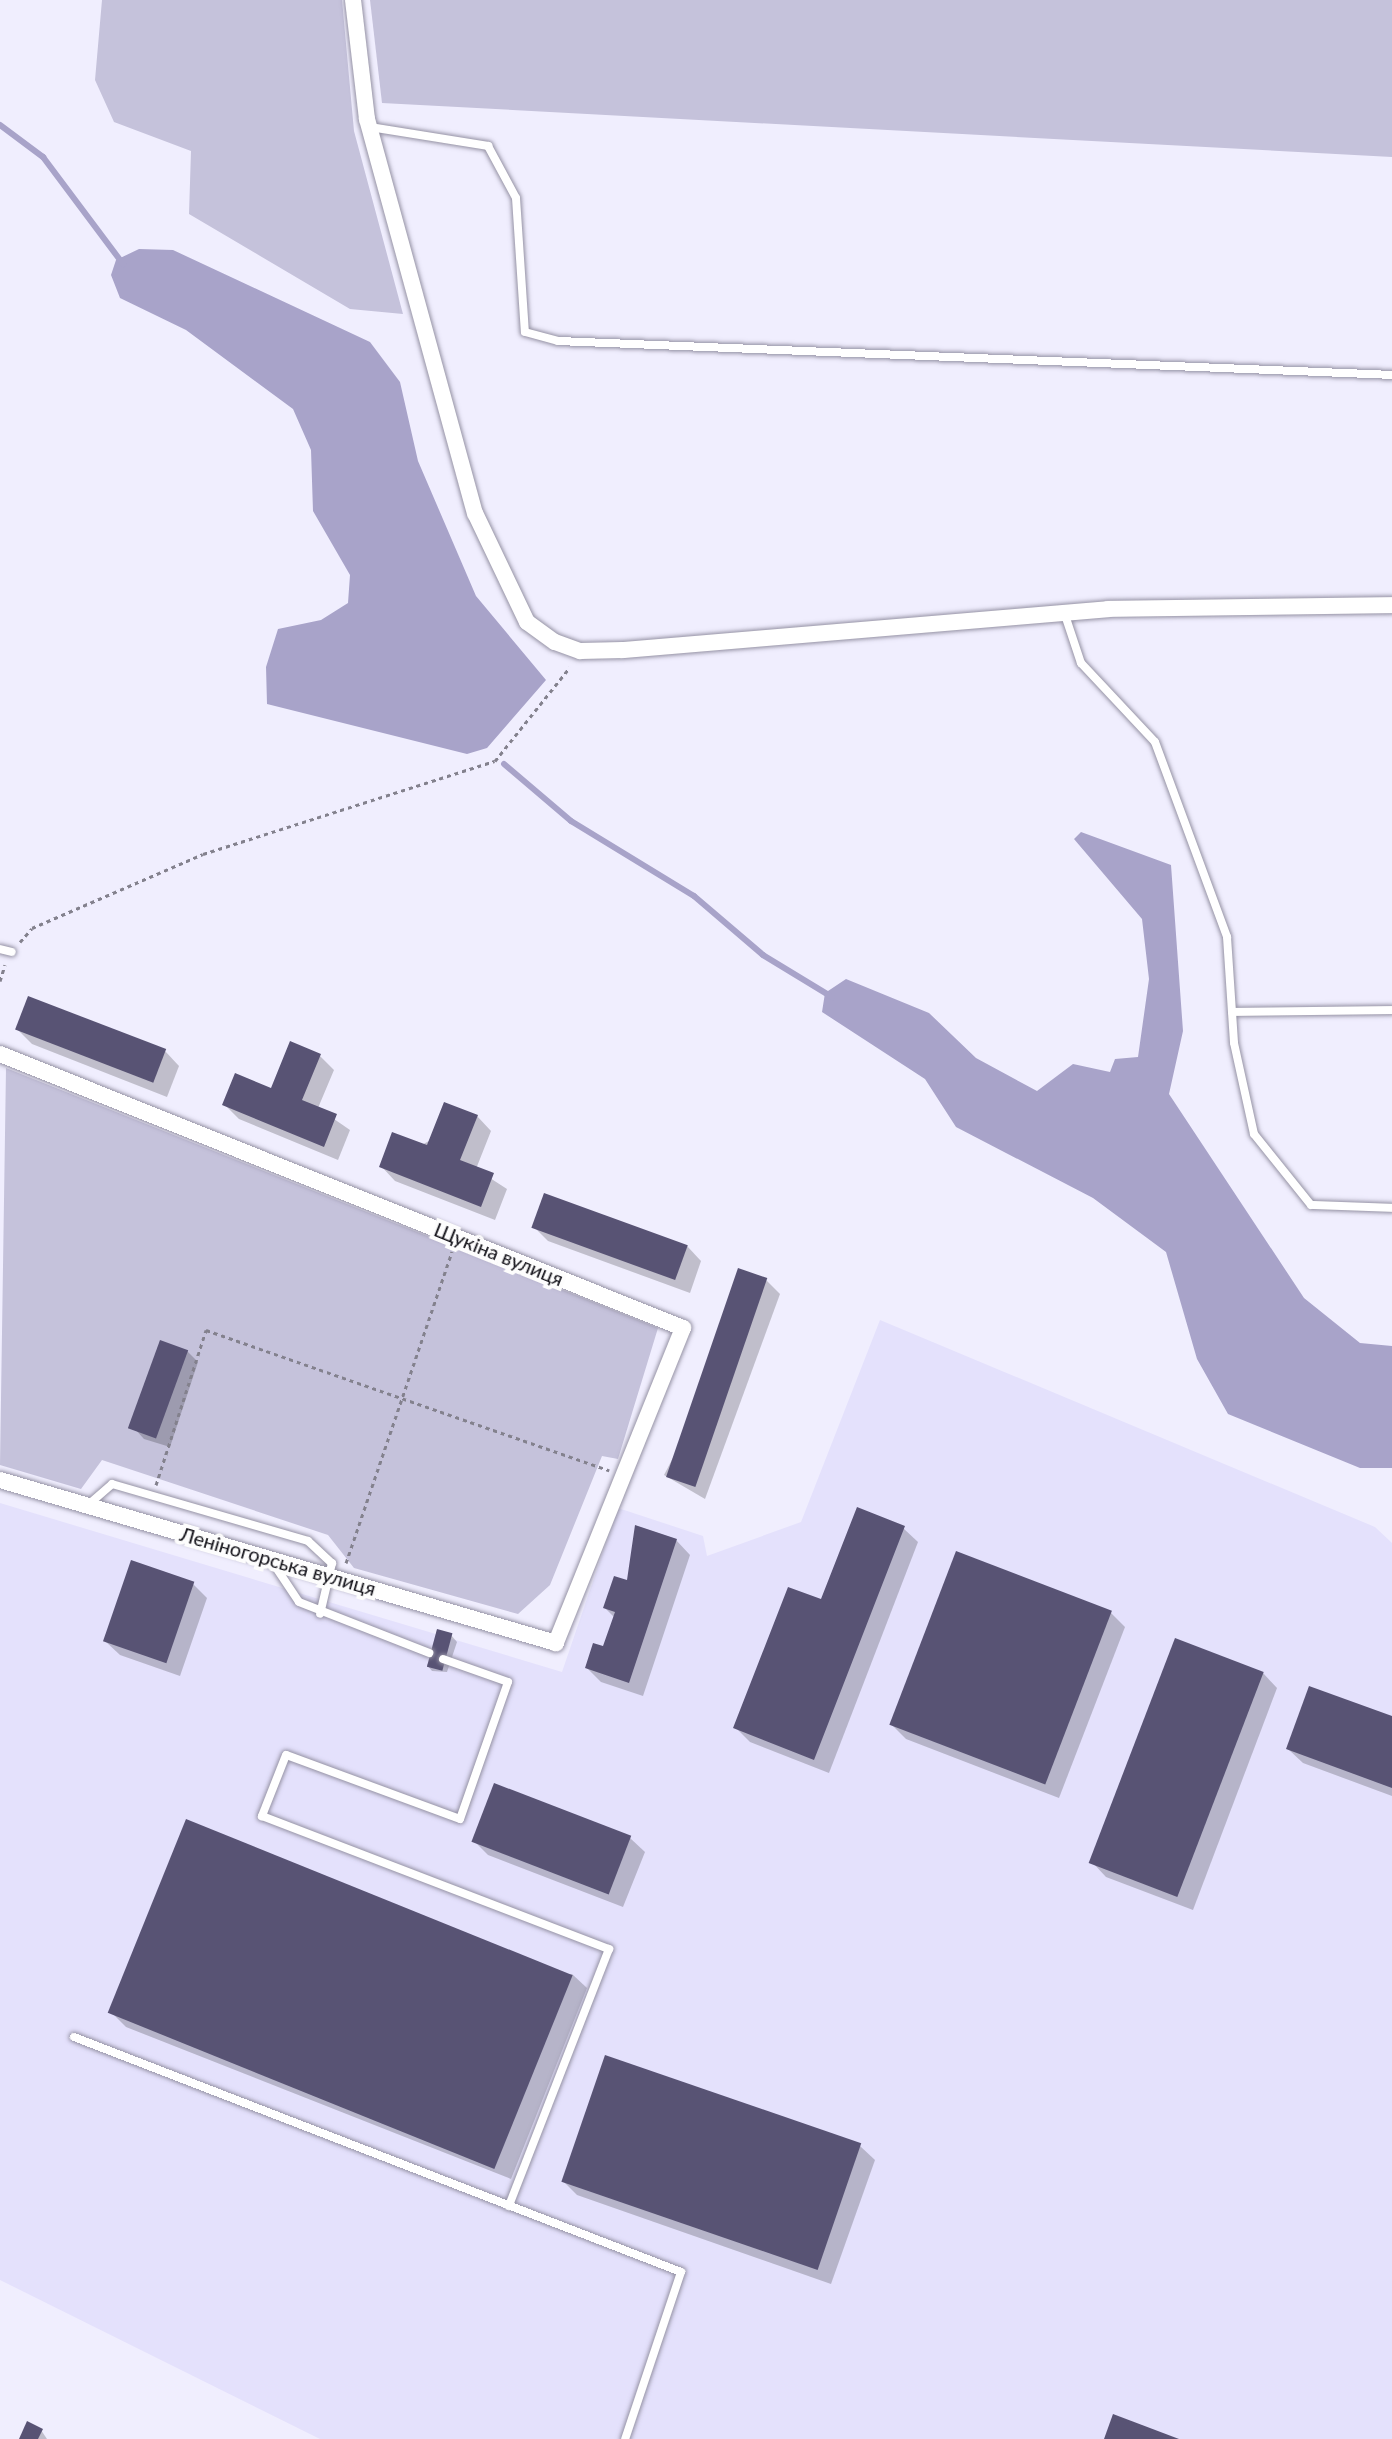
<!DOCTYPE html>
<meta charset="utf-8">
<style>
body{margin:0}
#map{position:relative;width:1392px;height:2439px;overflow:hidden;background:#f0eefe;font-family:Lato,sans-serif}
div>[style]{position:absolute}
.built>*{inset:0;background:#e4e1fc}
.green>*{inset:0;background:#c5c2db}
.water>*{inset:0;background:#a8a3c9}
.shadow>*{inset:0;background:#0003}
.stream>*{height:6px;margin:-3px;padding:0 3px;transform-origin:3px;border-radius:3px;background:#a8a3c9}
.building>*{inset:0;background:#585374;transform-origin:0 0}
.path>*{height:3px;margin-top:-1.5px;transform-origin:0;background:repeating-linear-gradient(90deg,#83818d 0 4px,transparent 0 8px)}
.roads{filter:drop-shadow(0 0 2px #9592a4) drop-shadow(0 0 2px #9592a4)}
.service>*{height:8px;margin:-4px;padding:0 4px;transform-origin:4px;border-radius:4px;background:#fff}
.minor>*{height:16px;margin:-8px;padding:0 8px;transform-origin:8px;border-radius:8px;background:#fff}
span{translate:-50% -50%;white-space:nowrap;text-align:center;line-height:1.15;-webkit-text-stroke:8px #fdfdfd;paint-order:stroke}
.street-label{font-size:20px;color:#111017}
</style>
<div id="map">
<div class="built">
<i style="clip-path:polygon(880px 1320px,1375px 1527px,1392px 1543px,1392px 2439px,320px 2439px,0 2280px,0 1503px,562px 1672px,618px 1508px,703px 1536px,707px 1556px,801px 1522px)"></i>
</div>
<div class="green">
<i style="clip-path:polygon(102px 0,342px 0,354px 131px,403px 314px,350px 309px,189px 214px,191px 151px,114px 122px,95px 80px)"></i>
<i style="clip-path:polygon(370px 0,1392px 0,1392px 157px,382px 103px)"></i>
<i style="clip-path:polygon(6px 1068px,658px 1328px,618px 1459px,602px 1456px,550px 1585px,518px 1614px,354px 1568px,328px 1535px,102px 1460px,81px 1489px,0 1465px)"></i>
</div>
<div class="water">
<i style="clip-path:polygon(139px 249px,173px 250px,370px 342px,400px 382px,418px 461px,476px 596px,546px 680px,487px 748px,467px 754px,267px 704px,266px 667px,278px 629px,321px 620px,348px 603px,350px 575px,313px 511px,311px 450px,293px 409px,186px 330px,120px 298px,111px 275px,116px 260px)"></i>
<i style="clip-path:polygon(1081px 832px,1171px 865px,1183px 1031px,1169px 1094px,1304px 1298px,1360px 1343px,1392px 1346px,1392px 1468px,1360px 1468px,1228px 1414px,1197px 1359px,1166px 1252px,1093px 1198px,956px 1127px,925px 1079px,822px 1012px,825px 993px,846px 979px,929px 1013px,976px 1058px,1037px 1091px,1073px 1064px,1110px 1072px,1115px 1059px,1138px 1057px,1149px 979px,1142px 919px,1074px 839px)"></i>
</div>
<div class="shadow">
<i style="clip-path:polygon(17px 1029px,165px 1051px,179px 1066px,167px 1097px,32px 1044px)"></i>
<i style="clip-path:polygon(320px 1056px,334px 1070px,318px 1108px,350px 1130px,338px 1160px,239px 1119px,225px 1105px,272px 1091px)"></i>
<i style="clip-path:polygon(477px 1116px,491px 1131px,476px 1169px,507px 1189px,495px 1220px,395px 1181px,381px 1166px)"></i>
<i style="clip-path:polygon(534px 1227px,687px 1246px,701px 1261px,690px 1293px,548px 1241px)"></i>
<i style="clip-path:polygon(766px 1280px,780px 1294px,705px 1499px,664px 1475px)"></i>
<i style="clip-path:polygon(187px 1351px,198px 1362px,170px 1447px,144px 1439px,134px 1428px)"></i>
<i style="clip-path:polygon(903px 1528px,918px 1542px,829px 1773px,750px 1742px,736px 1728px,823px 1602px)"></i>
<i style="clip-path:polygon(676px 1540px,690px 1555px,643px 1696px,601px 1682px,587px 1668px,605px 1649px,615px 1618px,605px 1608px)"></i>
<i style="clip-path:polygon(193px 1584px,207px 1598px,180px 1676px,120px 1655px,105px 1641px)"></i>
<i style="clip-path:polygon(1111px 1613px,1125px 1627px,1059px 1798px,906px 1739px,891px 1724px)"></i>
<i style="clip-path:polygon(451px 1635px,457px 1642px,447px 1672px,432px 1671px,427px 1665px)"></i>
<i style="clip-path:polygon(1263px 1673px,1277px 1688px,1193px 1910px,1106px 1877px,1092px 1862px)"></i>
<i style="clip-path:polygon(1392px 1718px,1392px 1796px,1303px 1763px,1288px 1749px)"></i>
<i style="clip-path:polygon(630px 1838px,645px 1852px,623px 1907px,488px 1855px,474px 1841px)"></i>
<i style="clip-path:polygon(572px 1974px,587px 1988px,511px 2179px,126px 2027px,112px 2013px)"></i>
<i style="clip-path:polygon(607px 2057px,860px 2146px,875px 2160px,831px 2284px,577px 2195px,563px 2181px)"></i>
<i style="clip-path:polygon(41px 2430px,47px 2439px,21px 2439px)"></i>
</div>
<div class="stream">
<i style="left:0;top:125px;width:54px;rotate:36.7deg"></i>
<i style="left:43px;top:157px;width:134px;rotate:53.2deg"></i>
<i style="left:504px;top:764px;width:88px;rotate:40.4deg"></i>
<i style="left:571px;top:821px;width:144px;rotate:31.4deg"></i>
<i style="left:694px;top:896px;width:91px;rotate:40.5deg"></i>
<i style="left:763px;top:955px;width:81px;rotate:31.3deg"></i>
</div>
<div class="building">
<i style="left:28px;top:996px;width:148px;height:36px;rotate:21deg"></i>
<i style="clip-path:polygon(290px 1041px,321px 1054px,302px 1100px,337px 1114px,324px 1147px,222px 1105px,235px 1073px,271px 1088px)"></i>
<i style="clip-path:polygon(444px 1102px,478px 1115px,460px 1160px,494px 1173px,481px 1207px,379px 1167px,392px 1132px,427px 1145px)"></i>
<i style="left:544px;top:1193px;width:153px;height:37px;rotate:20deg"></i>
<i style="left:738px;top:1268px;width:31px;height:221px;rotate:19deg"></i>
<i style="left:160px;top:1340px;width:30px;height:94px;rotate:20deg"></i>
<i style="clip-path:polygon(857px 1507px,905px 1526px,814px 1760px,733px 1728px,788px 1587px,821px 1599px)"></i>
<i style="clip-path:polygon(635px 1525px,677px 1539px,629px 1683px,585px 1668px,593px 1643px,603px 1646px,615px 1612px,603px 1608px,614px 1576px,627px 1580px)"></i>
<i style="left:956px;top:1551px;width:167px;height:186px;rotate:21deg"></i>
<i style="left:131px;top:1560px;width:67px;height:86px;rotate:19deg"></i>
<i style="left:437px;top:1629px;width:16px;height:39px;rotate:15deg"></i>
<i style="left:1175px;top:1638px;width:95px;height:241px;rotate:21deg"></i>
<i style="clip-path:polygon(1309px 1686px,1392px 1716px,1392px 1788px,1286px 1749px)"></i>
<i style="left:494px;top:1783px;width:147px;height:63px;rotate:21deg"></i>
<i style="left:186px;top:1819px;width:417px;height:209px;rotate:22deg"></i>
<i style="left:605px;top:2055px;width:271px;height:134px;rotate:19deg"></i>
<i style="clip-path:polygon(1113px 2414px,1179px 2439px,1104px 2439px)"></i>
<i style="clip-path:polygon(27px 2421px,43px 2429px,38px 2439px,19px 2439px)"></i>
</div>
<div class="path">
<i style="left:20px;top:942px;width:18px;rotate:-49deg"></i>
<i style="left:32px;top:928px;width:186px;rotate:-23.4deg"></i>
<i style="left:203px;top:854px;width:306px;rotate:-17.7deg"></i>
<i style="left:495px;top:761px;width:120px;rotate:-51.4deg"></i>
<i style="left:0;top:981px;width:17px;rotate:-73deg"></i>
<i style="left:156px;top:1485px;width:163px;rotate:-72.1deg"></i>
<i style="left:206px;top:1330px;width:427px;rotate:19.2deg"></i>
<i style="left:346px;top:1563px;width:329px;rotate:-71.2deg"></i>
</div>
<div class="roads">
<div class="service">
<i style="left:370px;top:127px;width:120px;rotate:9.1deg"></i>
<i style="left:488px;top:146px;width:59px;rotate:61.7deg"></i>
<i style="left:516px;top:198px;width:134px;rotate:86.2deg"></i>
<i style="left:525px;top:332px;width:34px;rotate:15deg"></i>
<i style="left:558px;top:341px;width:835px;rotate:2.33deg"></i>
<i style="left:1064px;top:612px;width:54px;rotate:71.6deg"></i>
<i style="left:1081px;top:663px;width:108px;rotate:46.9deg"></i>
<i style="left:1155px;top:742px;width:208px;rotate:69.7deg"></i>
<i style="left:1227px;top:937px;width:106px;rotate:86.2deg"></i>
<i style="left:1234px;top:1043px;width:93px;rotate:77.6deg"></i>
<i style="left:1254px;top:1134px;width:91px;rotate:51.2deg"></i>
<i style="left:1311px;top:1205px;width:81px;rotate:2.1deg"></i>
<i style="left:0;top:949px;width:12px;rotate:14deg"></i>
<i style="left:1232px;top:1012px;width:160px;rotate:-0.7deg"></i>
<i style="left:88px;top:1505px;width:32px;rotate:-41deg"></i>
<i style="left:112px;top:1484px;width:204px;rotate:16.2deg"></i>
<i style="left:308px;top:1541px;width:33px;rotate:43deg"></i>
<i style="left:332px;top:1563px;width:52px;rotate:103.2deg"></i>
<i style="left:271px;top:1560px;width:50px;rotate:56.3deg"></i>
<i style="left:299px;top:1602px;width:140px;rotate:21.4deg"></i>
<i style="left:443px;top:1659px;width:69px;rotate:19.5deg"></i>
<i style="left:508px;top:1682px;width:145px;rotate:109.3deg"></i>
<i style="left:460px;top:1819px;width:185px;rotate:-159.8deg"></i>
<i style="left:286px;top:1755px;width:66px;rotate:111.5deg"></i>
<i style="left:262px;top:1816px;width:372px;rotate:21deg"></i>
<i style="left:609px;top:1949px;width:276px;rotate:111.3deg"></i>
<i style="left:74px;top:2037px;width:651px;rotate:21.16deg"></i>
<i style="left:681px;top:2272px;width:176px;rotate:108.5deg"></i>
</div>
<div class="minor">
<i style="left:353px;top:0;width:120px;rotate:83.3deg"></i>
<i style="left:367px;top:119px;width:409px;rotate:74.7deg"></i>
<i style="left:475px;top:513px;width:121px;rotate:64.5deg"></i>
<i style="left:527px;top:622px;width:34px;rotate:36deg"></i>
<i style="left:555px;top:642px;width:27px;rotate:20deg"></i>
<i style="left:580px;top:651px;width:43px;rotate:-1.3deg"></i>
<i style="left:623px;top:650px;width:487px;rotate:-4.8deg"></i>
<i style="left:1108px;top:609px;width:284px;rotate:-0.8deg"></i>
<i style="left:0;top:1054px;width:736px;rotate:21.86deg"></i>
<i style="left:683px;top:1328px;width:340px;rotate:112deg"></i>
<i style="left:556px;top:1643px;width:579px;rotate:-163.66deg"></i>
</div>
</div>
<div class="street-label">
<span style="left:499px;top:1254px;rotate:22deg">Щукіна вулиця</span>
<span style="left:278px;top:1561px;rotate:16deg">Леніногорська вулиця</span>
</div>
</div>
